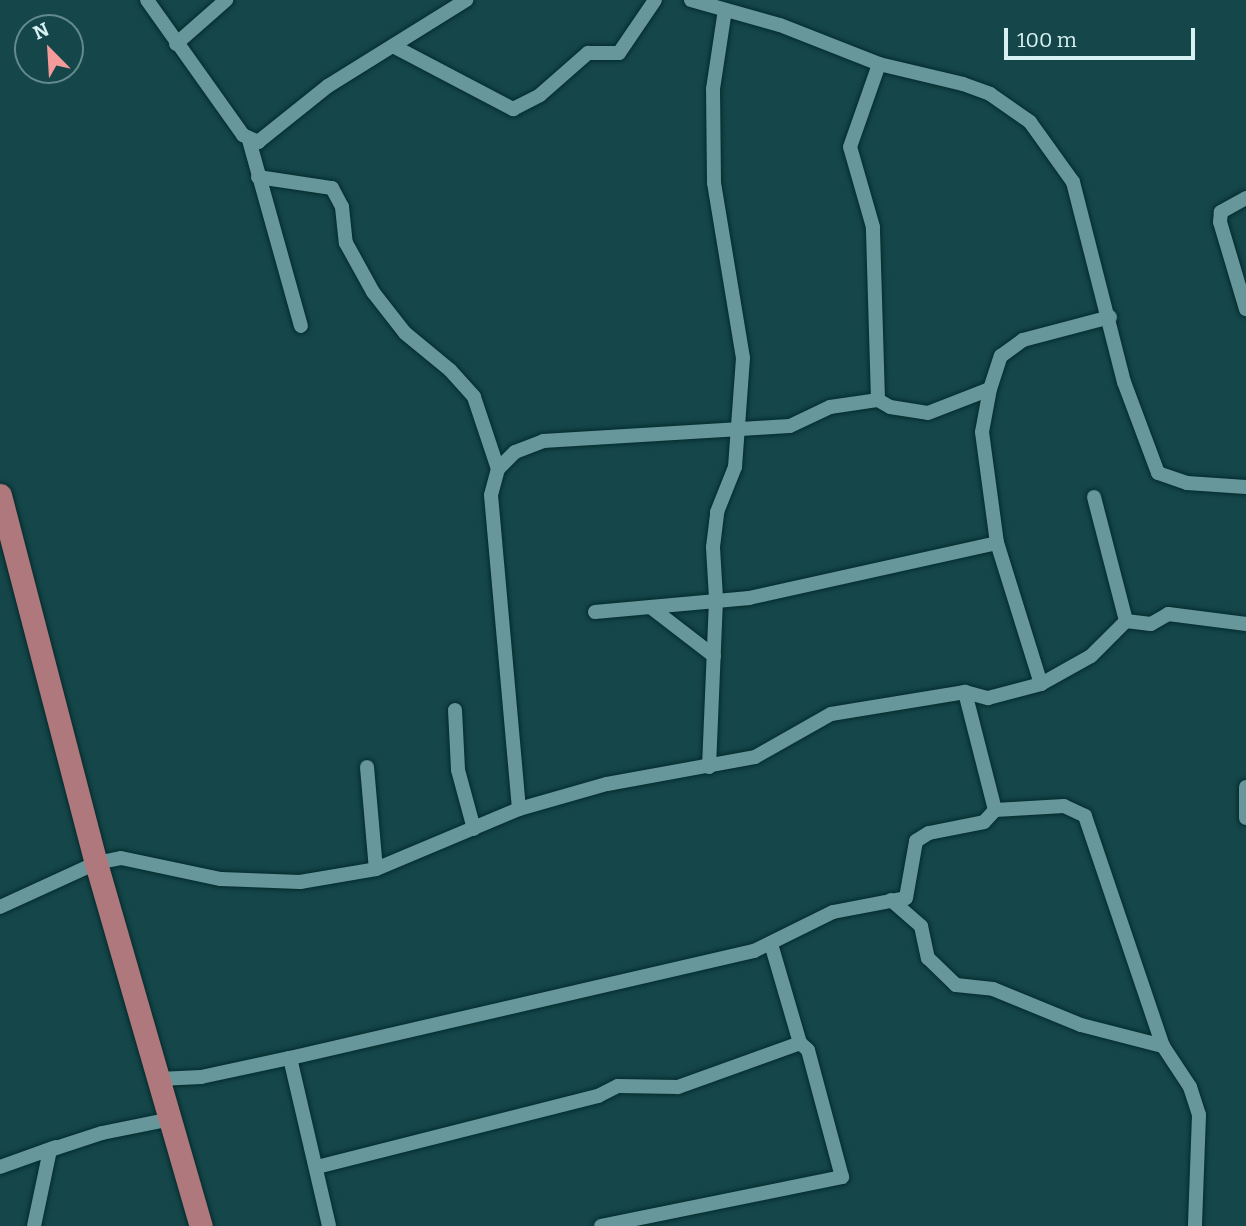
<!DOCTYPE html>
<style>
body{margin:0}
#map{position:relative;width:1246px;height:1226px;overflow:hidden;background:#154649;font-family:Bitter,serif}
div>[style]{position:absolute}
.roads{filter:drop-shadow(0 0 2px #042b2d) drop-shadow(0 0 2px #042b2d)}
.street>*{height:14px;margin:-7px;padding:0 7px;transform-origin:7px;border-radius:7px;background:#67979a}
.primary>*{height:23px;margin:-11.5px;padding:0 11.5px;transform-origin:11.5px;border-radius:11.5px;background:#af787c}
span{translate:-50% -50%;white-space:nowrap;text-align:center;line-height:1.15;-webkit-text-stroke:7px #154649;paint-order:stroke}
.north{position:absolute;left:14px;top:14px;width:70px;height:70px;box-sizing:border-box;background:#154649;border:2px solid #638a8d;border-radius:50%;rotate:336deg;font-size:19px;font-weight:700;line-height:28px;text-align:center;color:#d8f1f2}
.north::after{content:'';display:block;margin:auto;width:24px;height:32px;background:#f59b9b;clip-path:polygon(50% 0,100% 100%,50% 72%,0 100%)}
.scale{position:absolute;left:1004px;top:28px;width:191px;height:32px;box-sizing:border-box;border:4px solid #d8f1f2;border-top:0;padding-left:9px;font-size:21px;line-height:24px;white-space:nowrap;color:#d8f1f2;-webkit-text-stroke:5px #154649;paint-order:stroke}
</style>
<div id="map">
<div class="roads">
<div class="street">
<i style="left:147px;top:0;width:166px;rotate:54.6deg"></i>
<i style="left:243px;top:135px;width:17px;rotate:25deg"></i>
<i style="left:258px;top:142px;width:90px;rotate:-38.7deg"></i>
<i style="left:328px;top:86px;width:163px;rotate:-31.9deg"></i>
<i style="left:691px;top:0;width:92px;rotate:15.7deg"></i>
<i style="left:780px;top:25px;width:106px;rotate:21.5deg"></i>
<i style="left:879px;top:64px;width:86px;rotate:13.4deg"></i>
<i style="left:963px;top:84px;width:29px;rotate:20deg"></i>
<i style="left:990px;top:94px;width:49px;rotate:35deg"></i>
<i style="left:1030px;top:122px;width:74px;rotate:54.4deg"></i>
<i style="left:1073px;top:182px;width:206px;rotate:75.7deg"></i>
<i style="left:1124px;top:382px;width:97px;rotate:69.5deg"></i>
<i style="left:1158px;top:473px;width:31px;rotate:19deg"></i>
<i style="left:1187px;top:483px;width:59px;rotate:3.9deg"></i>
<i style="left:176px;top:44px;width:67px;rotate:-41.3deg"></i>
<i style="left:393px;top:46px;width:136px;rotate:27.7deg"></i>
<i style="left:513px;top:109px;width:30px;rotate:-27deg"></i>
<i style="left:540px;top:95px;width:64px;rotate:-41.2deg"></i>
<i style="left:588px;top:53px;width:31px"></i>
<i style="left:619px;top:53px;width:64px;rotate:-55.8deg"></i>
<i style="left:249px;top:140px;width:193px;rotate:74.4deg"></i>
<i style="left:258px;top:177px;width:75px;rotate:8.5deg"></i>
<i style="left:332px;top:188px;width:21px;rotate:62deg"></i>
<i style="left:342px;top:207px;width:36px;rotate:84deg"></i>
<i style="left:346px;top:243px;width:56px;rotate:61.1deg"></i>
<i style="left:373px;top:292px;width:52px;rotate:52deg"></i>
<i style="left:405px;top:333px;width:58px;rotate:39.4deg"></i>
<i style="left:450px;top:370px;width:36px;rotate:48deg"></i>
<i style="left:474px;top:397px;width:76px;rotate:71.6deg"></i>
<i style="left:1246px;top:198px;width:29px;rotate:151deg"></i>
<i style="left:1221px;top:212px;width:10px;rotate:96deg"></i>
<i style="left:1220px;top:222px;width:91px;rotate:73.4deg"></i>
<i style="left:878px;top:400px;width:173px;rotate:-91.7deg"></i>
<i style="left:873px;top:227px;width:83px;rotate:-106deg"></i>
<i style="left:850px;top:147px;width:88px;rotate:-70.7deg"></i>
<i style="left:1094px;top:497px;width:128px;rotate:75.5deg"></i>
<i style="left:653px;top:609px;width:77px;rotate:37.6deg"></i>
<i style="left:595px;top:612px;width:155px;rotate:-5.2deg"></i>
<i style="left:749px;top:598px;width:254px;rotate:-12.5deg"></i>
<i style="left:1041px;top:684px;width:148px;rotate:-107.3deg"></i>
<i style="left:997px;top:543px;width:112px;rotate:-97.7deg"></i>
<i style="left:982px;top:432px;width:44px;rotate:-79.5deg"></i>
<i style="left:990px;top:389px;width:35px;rotate:-72deg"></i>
<i style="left:1001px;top:356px;width:27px;rotate:-36deg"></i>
<i style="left:1023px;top:340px;width:90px;rotate:-14.8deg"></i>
<i style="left:455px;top:710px;width:60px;rotate:87.1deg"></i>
<i style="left:458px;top:770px;width:61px;rotate:74.8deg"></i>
<i style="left:367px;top:767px;width:102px;rotate:85deg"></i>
<i style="left:709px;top:767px;width:169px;rotate:-87.6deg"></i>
<i style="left:716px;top:598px;width:51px;rotate:-93.4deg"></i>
<i style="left:713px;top:547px;width:35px;rotate:-83deg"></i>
<i style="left:717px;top:512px;width:48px;rotate:-68.2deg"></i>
<i style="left:735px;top:467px;width:109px;rotate:-85.8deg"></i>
<i style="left:743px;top:358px;width:177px;rotate:-99.4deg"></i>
<i style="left:714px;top:183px;width:94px;rotate:-90.6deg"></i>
<i style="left:713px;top:89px;width:80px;rotate:-81.4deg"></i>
<i style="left:1246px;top:787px;width:31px;rotate:90deg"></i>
<i style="left:519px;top:809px;width:315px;rotate:-95.1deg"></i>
<i style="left:491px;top:495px;width:27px;rotate:-75deg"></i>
<i style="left:498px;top:469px;width:24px;rotate:-45deg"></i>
<i style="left:515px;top:452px;width:30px;rotate:-21deg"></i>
<i style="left:543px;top:441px;width:247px;rotate:-3.5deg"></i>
<i style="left:790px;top:426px;width:44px;rotate:-25.4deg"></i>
<i style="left:830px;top:407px;width:49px;rotate:-8.3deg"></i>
<i style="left:878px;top:400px;width:14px;rotate:30deg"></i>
<i style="left:890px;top:407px;width:38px;rotate:9deg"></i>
<i style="left:928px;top:413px;width:66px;rotate:-21.2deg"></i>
<i style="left:995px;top:810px;width:69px;rotate:-3.3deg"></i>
<i style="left:1064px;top:806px;width:23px;rotate:25deg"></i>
<i style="left:1085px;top:816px;width:243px;rotate:71.3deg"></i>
<i style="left:891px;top:900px;width:40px;rotate:41deg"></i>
<i style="left:921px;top:926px;width:33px;rotate:78deg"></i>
<i style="left:928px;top:958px;width:39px;rotate:44deg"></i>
<i style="left:956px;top:985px;width:37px;rotate:6deg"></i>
<i style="left:993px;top:989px;width:95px;rotate:22.2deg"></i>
<i style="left:1081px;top:1025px;width:85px;rotate:14.4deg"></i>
<i style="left:1163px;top:1046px;width:49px;rotate:56.6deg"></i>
<i style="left:1190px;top:1087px;width:29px;rotate:72deg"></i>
<i style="left:1199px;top:1115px;width:111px;rotate:92.1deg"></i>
<i style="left:0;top:907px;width:106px;rotate:-24.6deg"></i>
<i style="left:96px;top:863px;width:25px;rotate:-11deg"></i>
<i style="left:121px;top:858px;width:102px;rotate:11.9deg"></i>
<i style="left:221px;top:879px;width:79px;rotate:2.2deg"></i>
<i style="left:300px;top:882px;width:77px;rotate:-9.7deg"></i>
<i style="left:376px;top:869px;width:155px;rotate:-22.8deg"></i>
<i style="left:519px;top:809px;width:91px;rotate:-15.9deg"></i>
<i style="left:607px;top:784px;width:150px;rotate:-10.3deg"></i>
<i style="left:755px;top:757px;width:87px;rotate:-29.5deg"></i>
<i style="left:831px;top:714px;width:136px;rotate:-9.3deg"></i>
<i style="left:965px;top:692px;width:24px;rotate:15deg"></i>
<i style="left:988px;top:698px;width:55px;rotate:-14.8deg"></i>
<i style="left:1041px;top:684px;width:57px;rotate:-29.2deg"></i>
<i style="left:1091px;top:656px;width:49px;rotate:-45deg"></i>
<i style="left:1126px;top:621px;width:25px;rotate:7deg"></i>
<i style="left:1151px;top:624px;width:20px;rotate:-30deg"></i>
<i style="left:1168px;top:614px;width:79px;rotate:7.3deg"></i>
<i style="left:290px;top:1058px;width:172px;rotate:76.9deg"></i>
<i style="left:159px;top:1079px;width:42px;rotate:-2.7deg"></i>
<i style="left:201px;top:1077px;width:91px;rotate:-12.1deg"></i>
<i style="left:290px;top:1058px;width:476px;rotate:-13deg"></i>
<i style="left:754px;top:951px;width:88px;rotate:-26.3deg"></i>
<i style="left:833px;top:912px;width:74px;rotate:-10.9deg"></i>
<i style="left:906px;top:898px;width:58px;rotate:-80deg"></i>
<i style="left:916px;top:841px;width:15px;rotate:-32deg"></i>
<i style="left:929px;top:833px;width:56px;rotate:-11.3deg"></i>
<i style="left:984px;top:822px;width:16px;rotate:-47deg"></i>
<i style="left:995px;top:810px;width:122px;rotate:-104.3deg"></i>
<i style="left:0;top:1167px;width:59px;rotate:-19.7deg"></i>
<i style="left:317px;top:1167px;width:290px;rotate:-14.2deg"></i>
<i style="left:598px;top:1096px;width:22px;rotate:-27deg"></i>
<i style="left:618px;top:1086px;width:60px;rotate:1deg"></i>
<i style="left:678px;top:1087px;width:130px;rotate:-19.8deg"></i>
<i style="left:34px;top:1226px;width:78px;rotate:-78.1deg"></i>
<i style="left:50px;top:1150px;width:55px;rotate:-18.1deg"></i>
<i style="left:102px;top:1133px;width:70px;rotate:-11.5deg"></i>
<i style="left:601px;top:1226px;width:246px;rotate:-11.5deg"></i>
<i style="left:842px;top:1177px;width:131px;rotate:-105deg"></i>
<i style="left:808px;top:1050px;width:11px;rotate:-139deg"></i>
<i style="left:800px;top:1043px;width:103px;rotate:-106.3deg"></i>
</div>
<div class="primary">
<i style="left:0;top:495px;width:380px;rotate:75.4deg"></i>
<i style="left:96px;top:863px;width:378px;rotate:73.9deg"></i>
</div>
</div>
<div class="north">N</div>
<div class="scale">100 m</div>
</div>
